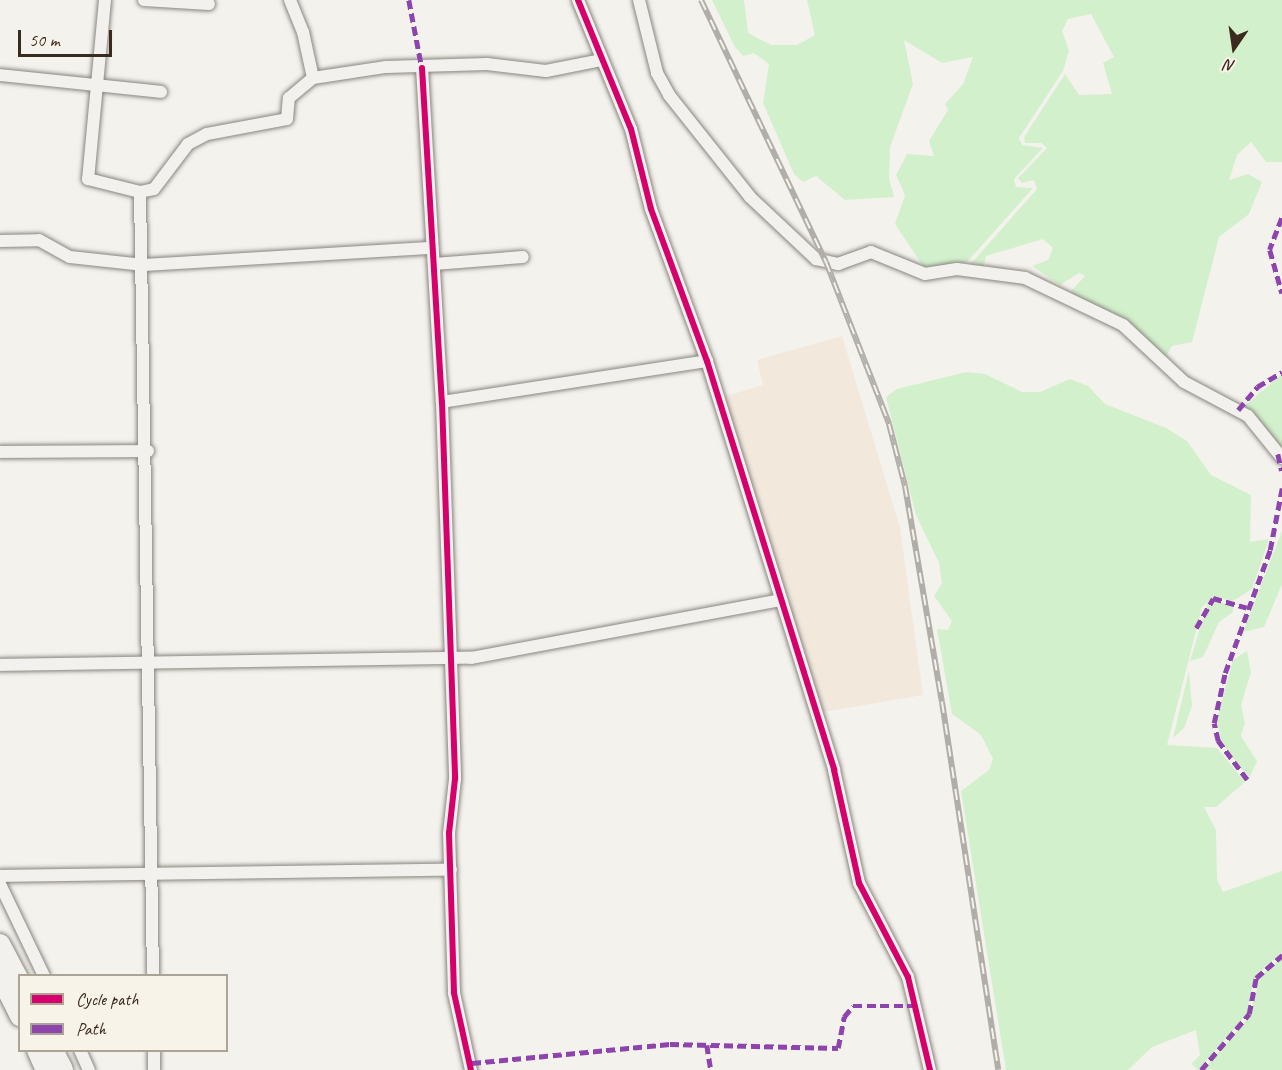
<!DOCTYPE html>
<style>
body{margin:0}
#map{position:relative;width:1282px;height:1070px;overflow:hidden;background:#f4f2ec;font-family:Caveat,sans-serif}
div>[style]{position:absolute}
.built>*{inset:0;background:#f2e8dc}
.green>*{inset:0;background:#d3f0cc}
.roads{filter:drop-shadow(0 0 2px #898580) drop-shadow(0 0 2px #898580)}
.minor>*{height:12px;margin:-6px;padding:0 6px;transform-origin:6px;border-radius:6px;background:#f2f1ed}
.trunk>*{height:20px;margin:-10px;padding:0 10px;transform-origin:10px;border-radius:10px;background:#f2f1ed}
.rail>*{height:6px;margin-top:-3px;transform-origin:0;background:repeating-linear-gradient(90deg,#f7f3e8 0 11px,#b1aeaa 0 22px);box-sizing:border-box;border-block:2px solid #b1aeaa}
.quiet>*{height:4.5px;margin-top:-2.25px;transform-origin:0;background:repeating-linear-gradient(90deg,#8e44ad 0 9px,transparent 0 13.5px)}
.cycleway>*{height:6px;margin:-3px;padding:0 3px;transform-origin:3px;border-radius:3px;background:#d6006c}
span{translate:-50% -50%;white-space:nowrap;text-align:center;line-height:1.15;-webkit-text-stroke:5px #f7f3e8;paint-order:stroke}
.legend{position:absolute;left:18px;top:974px;width:210px;height:78px;box-sizing:border-box;background:#f7f3e8;border:2px solid #aca397;margin:0;padding:8px 10px;list-style:none;font-size:18px;color:#3b2a1e}
.legend li{display:flex;align-items:center;gap:12px;height:30px}
.legend b{width:30px;border:2px solid #aca397}
.north{position:absolute;left:1204px;top:18px;width:60px;height:60px;-webkit-text-stroke:4px #f7f3e8;paint-order:stroke;rotate:193deg;font-size:16px;font-weight:700;line-height:24px;text-align:center;color:#3b2a1e}
.north::after{content:'';display:block;margin:auto;width:21px;height:27px;background:#3b2a1e;clip-path:polygon(50% 0,100% 100%,50% 72%,0 100%)}
.scale{position:absolute;left:18px;top:30px;width:94px;height:27px;box-sizing:border-box;border:3px solid #3b2a1e;border-top:0;padding-left:8px;font-size:18px;line-height:21px;white-space:nowrap;color:#3b2a1e;-webkit-text-stroke:4px #f7f3e8;paint-order:stroke}
</style>
<div id="map">
<div class="built">
<i style="clip-path:polygon(842px 336px,900px 528px,923px 695px,823px 712px,723px 397px,763px 385px,757px 360px)"></i>
</div>
<div class="green">
<i style="clip-path:polygon(712px 0,744px 0,748px 33px,771px 45px,797px 45px,815px 35px,807px 0,1282px 0,1282px 162px,1266px 162px,1251px 142px,1237px 155px,1229px 180px,1248px 174px,1262px 182px,1249px 214px,1219px 237px,1192px 342px,1172px 346px,1166px 356px,1160px 356px,1073px 299px,1071px 291px,1085px 276px,1079px 273px,1060px 285px,1032px 266px,1048px 260px,1053px 248px,1043px 239px,986px 256px,983px 269px,969px 266px,1037px 189px,1034px 180px,1022px 183px,1018px 178px,1047px 148px,1041px 143px,1025px 143px,1024px 137px,1065px 74px,1079px 95px,1112px 94px,1103px 63px,1114px 57px,1091px 14px,1068px 19px,1062px 31px,1069px 51px,1063px 71px,1019px 138px,1022px 145px,1043px 148px,1014px 179px,1016px 187px,1033px 188px,967px 262px,927px 272px,895px 224px,905px 195px,896px 175px,907px 154px,934px 156px,929px 141px,948px 110px,945px 104px,963px 84px,973px 57px,942px 63px,904px 40px,913px 84px,890px 147px,889px 179px,894px 197px,845px 200px,816px 176px,803px 182px,794px 174px,763px 103px,769px 64px,754px 53px,743px 56px,735px 47px)"></i>
<i style="clip-path:polygon(966px 372px,985px 374px,1022px 392px,1040px 392px,1070px 379px,1088px 386px,1105px 404px,1166px 428px,1187px 441px,1211px 475px,1251px 495px,1250px 542px,1269px 539px,1252px 589px,1233px 601px,1213px 597px,1202px 607px,1167px 745px,1217px 748px,1245px 782px,1216px 807px,1204px 807px,1216px 830px,1217px 880px,1223px 892px,1282px 871px,1282px 952px,1254px 978px,1247px 1014px,1198px 1070px,1191px 1064px,1200px 1055px,1196px 1030px,1152px 1047px,1128px 1070px,1006px 1070px,961px 791px,989px 770px,993px 759px,981px 735px,952px 714px,937px 629px,948px 630px,952px 621px,934px 596px,942px 583px,939px 563px,916px 515px,886px 397px,897px 389px)"></i>
<i style="clip-path:polygon(1282px 374px,1282px 455px,1242px 408px)"></i>
<i style="clip-path:polygon(1282px 531px,1282px 584px,1264px 627px,1243px 632px)"></i>
<i style="clip-path:polygon(1215px 601px,1233px 606px,1233px 612px,1219px 622px,1203px 657px,1190px 661px,1207px 605px)"></i>
<i style="clip-path:polygon(1247px 651px,1251px 672px,1241px 705px,1245px 723px,1241px 736px,1257px 761px,1249px 779px,1221px 742px,1217px 719px,1233px 660px)"></i>
<i style="clip-path:polygon(1189px 671px,1192px 706px,1184px 728px,1173px 738px)"></i>
<i style="clip-path:polygon(1282px 958px,1282px 1070px,1203px 1070px,1250px 1016px,1260px 976px)"></i>
</div>
<div class="roads">
<div class="minor">
<i style="left:105px;top:0;width:180px;rotate:95.4deg"></i>
<i style="left:88px;top:179px;width:54px;rotate:14deg"></i>
<i style="left:140px;top:192px;width:14px;rotate:-12deg"></i>
<i style="left:154px;top:189px;width:56px;rotate:-52.9deg"></i>
<i style="left:188px;top:144px;width:21px;rotate:-28deg"></i>
<i style="left:207px;top:134px;width:81px;rotate:-10.6deg"></i>
<i style="left:287px;top:119px;width:21px;rotate:-85deg"></i>
<i style="left:289px;top:98px;width:31px;rotate:-40deg"></i>
<i style="left:313px;top:78px;width:74px;rotate:-8.6deg"></i>
<i style="left:386px;top:67px;width:101px;rotate:-1.7deg"></i>
<i style="left:487px;top:64px;width:59px;rotate:6.8deg"></i>
<i style="left:546px;top:71px;width:56px;rotate:-11.3deg"></i>
<i style="left:144px;top:0;width:65px;rotate:3.5deg"></i>
<i style="left:290px;top:0;width:35px;rotate:68deg"></i>
<i style="left:303px;top:32px;width:47px;rotate:77.7deg"></i>
<i style="left:578px;top:0;width:139px;rotate:67.7deg"></i>
<i style="left:631px;top:129px;width:82px;rotate:76deg"></i>
<i style="left:651px;top:209px;width:162px;rotate:69.8deg"></i>
<i style="left:707px;top:361px;width:428px;rotate:72.7deg"></i>
<i style="left:834px;top:770px;width:116px;rotate:77.5deg"></i>
<i style="left:859px;top:883px;width:106px;rotate:62.5deg"></i>
<i style="left:908px;top:977px;width:96px;rotate:76.7deg"></i>
<i style="left:639px;top:0;width:75px;rotate:76.1deg"></i>
<i style="left:657px;top:73px;width:25px;rotate:61deg"></i>
<i style="left:669px;top:95px;width:130px;rotate:51.5deg"></i>
<i style="left:750px;top:197px;width:91px;rotate:43.2deg"></i>
<i style="left:816px;top:259px;width:23px;rotate:13deg"></i>
<i style="left:838px;top:264px;width:35px;rotate:-20deg"></i>
<i style="left:871px;top:252px;width:58px;rotate:22.2deg"></i>
<i style="left:925px;top:274px;width:32px;rotate:-9deg"></i>
<i style="left:957px;top:269px;width:69px;rotate:7.5deg"></i>
<i style="left:1025px;top:278px;width:109px;rotate:25.6deg"></i>
<i style="left:1123px;top:325px;width:83px;rotate:43.1deg"></i>
<i style="left:1184px;top:382px;width:72px;rotate:28deg"></i>
<i style="left:1248px;top:416px;width:54px;rotate:51deg"></i>
<i style="left:422px;top:68px;width:335px;rotate:86.6deg"></i>
<i style="left:442px;top:402px;width:377px;rotate:88deg"></i>
<i style="left:455px;top:779px;width:54px;rotate:96.3deg"></i>
<i style="left:449px;top:833px;width:160px;rotate:88.2deg"></i>
<i style="left:454px;top:993px;width:79px;rotate:77.6deg"></i>
<i style="left:0;top:75px;width:162px;rotate:6deg"></i>
<i style="left:140px;top:192px;width:784px;rotate:89.05deg"></i>
<i style="left:0;top:241px;width:39px;rotate:-1deg"></i>
<i style="left:39px;top:240px;width:35px;rotate:29deg"></i>
<i style="left:70px;top:257px;width:74px;rotate:6.2deg"></i>
<i style="left:144px;top:265px;width:289px;rotate:-3.4deg"></i>
<i style="left:434px;top:264px;width:89px;rotate:-4.5deg"></i>
<i style="left:442px;top:402px;width:268px;rotate:-8.8deg"></i>
<i style="left:0;top:452px;width:148px;rotate:-0.4deg"></i>
<i style="left:0;top:665px;width:471px;rotate:-0.9deg"></i>
<i style="left:471px;top:658px;width:314px;rotate:-10.6deg"></i>
<i style="left:0;top:876px;width:451px;rotate:-0.8deg"></i>
<i style="left:0;top:884px;width:102px;rotate:64.4deg"></i>
<i style="left:80px;top:1050px;width:22px;rotate:66deg"></i>
<i style="left:154px;top:1050px;width:20px;rotate:90deg"></i>
</div>
<div class="trunk">
<i style="left:0;top:944px;width:43px;rotate:62.2deg"></i>
<i style="left:0;top:976px;width:45px;rotate:63.4deg"></i>
<i style="left:37px;top:1050px;width:22px;rotate:66deg"></i>
<i style="left:53px;top:1050px;width:22px;rotate:63deg"></i>
</div>
</div>
<div class="rail">
<i style="left:701px;top:0;width:290px;rotate:64.5deg"></i>
<i style="left:826px;top:262px;width:174px;rotate:68.7deg"></i>
<i style="left:889px;top:424px;width:64px;rotate:75.5deg"></i>
<i style="left:905px;top:486px;width:219px;rotate:80.3deg"></i>
<i style="left:942px;top:702px;width:372px;rotate:81.3deg"></i>
</div>
<div class="quiet">
<i style="left:409px;top:0;width:69px;rotate:79.2deg"></i>
<i style="left:1282px;top:218px;width:34px;rotate:111deg"></i>
<i style="left:1270px;top:250px;width:45px;rotate:74.4deg"></i>
<i style="left:1238px;top:410px;width:30px;rotate:-50deg"></i>
<i style="left:1257px;top:387px;width:29px;rotate:-31deg"></i>
<i style="left:1278px;top:454px;width:17px;rotate:77deg"></i>
<i style="left:1196px;top:628px;width:34px;rotate:-60deg"></i>
<i style="left:1213px;top:598px;width:35px;rotate:16deg"></i>
<i style="left:1247px;top:780px;width:49px;rotate:-126.6deg"></i>
<i style="left:1218px;top:741px;width:18px;rotate:-103deg"></i>
<i style="left:1214px;top:723px;width:51px;rotate:-77.6deg"></i>
<i style="left:1225px;top:673px;width:131px;rotate:-69.9deg"></i>
<i style="left:1270px;top:550px;width:63px;rotate:-79deg"></i>
<i style="left:707px;top:1045px;width:25px;rotate:81deg"></i>
<i style="left:472px;top:1063px;width:199px;rotate:-5.5deg"></i>
<i style="left:670px;top:1044px;width:168px;rotate:1.4deg"></i>
<i style="left:838px;top:1048px;width:32px;rotate:-79deg"></i>
<i style="left:844px;top:1017px;width:14px;rotate:-51deg"></i>
<i style="left:853px;top:1006px;width:63px"></i>
<i style="left:1201px;top:1070px;width:74px;rotate:-49.4deg"></i>
<i style="left:1249px;top:1014px;width:37px;rotate:-79deg"></i>
<i style="left:1256px;top:978px;width:35px;rotate:-41deg"></i>
</div>
<div class="cycleway">
<i style="left:578px;top:0;width:139px;rotate:67.7deg"></i>
<i style="left:631px;top:129px;width:82px;rotate:76deg"></i>
<i style="left:651px;top:209px;width:162px;rotate:69.8deg"></i>
<i style="left:707px;top:361px;width:428px;rotate:72.7deg"></i>
<i style="left:834px;top:770px;width:116px;rotate:77.5deg"></i>
<i style="left:859px;top:883px;width:106px;rotate:62.5deg"></i>
<i style="left:908px;top:977px;width:96px;rotate:76.7deg"></i>
<i style="left:422px;top:68px;width:335px;rotate:86.6deg"></i>
<i style="left:442px;top:402px;width:377px;rotate:88deg"></i>
<i style="left:455px;top:779px;width:54px;rotate:96.3deg"></i>
<i style="left:449px;top:833px;width:160px;rotate:88.2deg"></i>
<i style="left:454px;top:993px;width:79px;rotate:77.6deg"></i>
</div>
<ul class="legend">
<li><b style="height:8px;background:#d6006c"></b>Cycle path</li>
<li><b style="height:8px;background:#8e44ad"></b>Path</li>
</ul>
<div class="north">N</div>
<div class="scale">50 m</div>
</div>
